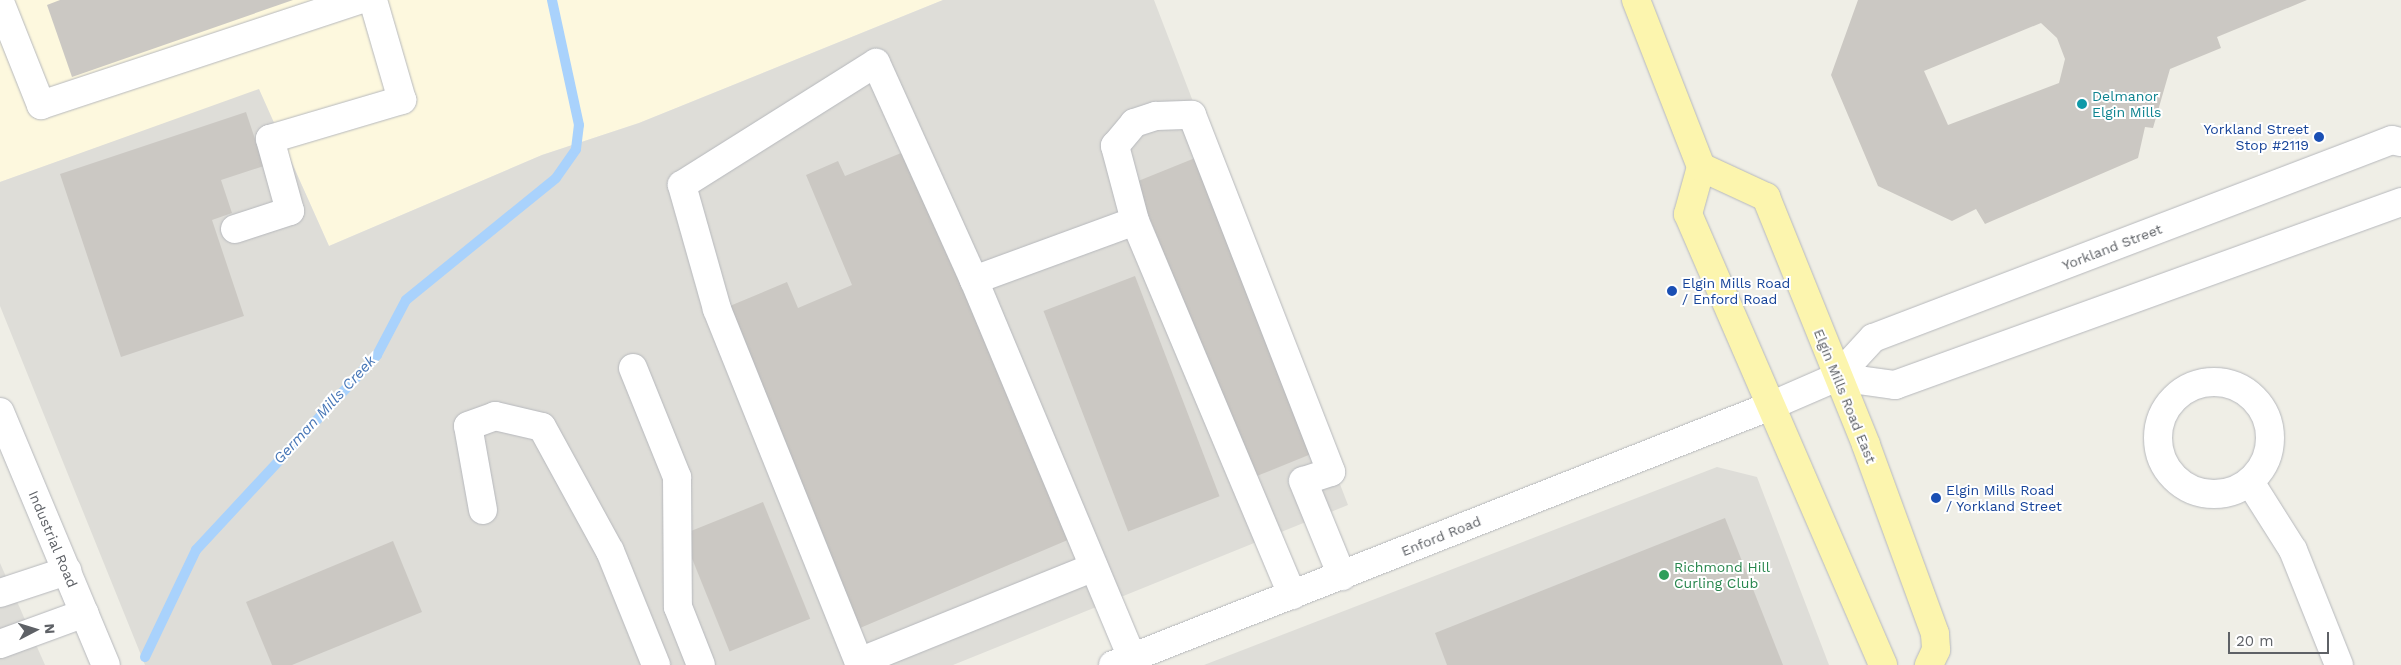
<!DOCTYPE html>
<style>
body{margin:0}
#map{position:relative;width:2401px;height:665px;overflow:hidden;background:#efeee6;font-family:"Work Sans",sans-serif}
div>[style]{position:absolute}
.commercial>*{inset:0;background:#fdf8de}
.industrial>*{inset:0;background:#deddd8}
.stream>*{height:10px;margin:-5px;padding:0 5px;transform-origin:5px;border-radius:5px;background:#a9d2fc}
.building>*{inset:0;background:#cbc8c3;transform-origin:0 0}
.roads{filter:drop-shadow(0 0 1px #b6b8bc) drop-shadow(0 0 1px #b6b8bc)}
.minor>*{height:28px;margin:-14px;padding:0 14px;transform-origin:14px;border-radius:14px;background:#fff}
.minor>.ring{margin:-14px;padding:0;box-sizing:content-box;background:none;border:28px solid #fff;border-radius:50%}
.major>*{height:28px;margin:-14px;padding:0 14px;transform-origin:14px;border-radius:14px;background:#fcf5ae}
.dots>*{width:14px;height:14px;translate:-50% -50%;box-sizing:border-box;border:2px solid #fff;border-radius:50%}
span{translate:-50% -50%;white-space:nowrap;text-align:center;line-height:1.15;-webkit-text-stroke:4px #fff;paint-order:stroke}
.culture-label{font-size:14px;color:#0d838f}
.left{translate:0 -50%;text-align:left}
.transit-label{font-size:14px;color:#164399}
.right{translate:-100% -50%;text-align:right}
.street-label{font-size:14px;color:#5e6166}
.leisure-label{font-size:14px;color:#27864d}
.water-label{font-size:15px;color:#4877b7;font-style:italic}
.north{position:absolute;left:10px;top:605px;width:50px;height:50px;-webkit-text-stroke:4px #fff;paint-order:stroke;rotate:85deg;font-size:14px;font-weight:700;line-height:20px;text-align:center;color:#5e6166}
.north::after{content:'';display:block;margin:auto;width:18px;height:22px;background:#5e6166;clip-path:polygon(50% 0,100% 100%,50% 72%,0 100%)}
.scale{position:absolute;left:2228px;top:632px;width:101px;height:22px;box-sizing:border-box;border:2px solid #5e6166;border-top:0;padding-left:6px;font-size:15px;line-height:18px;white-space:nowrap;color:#5e6166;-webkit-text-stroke:4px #fff;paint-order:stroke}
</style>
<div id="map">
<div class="commercial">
<i style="clip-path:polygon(0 0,943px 0,639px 123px,542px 155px,329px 246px,259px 90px,0 182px)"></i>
</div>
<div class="industrial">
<i style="clip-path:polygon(943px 0,1154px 0,1348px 505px,953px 665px,145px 665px,0 306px,0 182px,259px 89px,329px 246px,542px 155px,639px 123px)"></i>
<i style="clip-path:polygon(1717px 467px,1757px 477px,1829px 665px,1204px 665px)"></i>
<i style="clip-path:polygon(0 563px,45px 665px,0 665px)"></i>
</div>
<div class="stream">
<i style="left:145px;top:657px;width:119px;rotate:-64.5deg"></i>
<i style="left:196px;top:550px;width:266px;rotate:-47.1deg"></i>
<i style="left:377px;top:355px;width:62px;rotate:-62.2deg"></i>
<i style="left:406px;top:300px;width:193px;rotate:-39.1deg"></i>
<i style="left:556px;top:178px;width:35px;rotate:-55deg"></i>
<i style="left:576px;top:149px;width:24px;rotate:-83deg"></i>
<i style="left:579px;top:125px;width:128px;rotate:-102.2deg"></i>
</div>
<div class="building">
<i style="clip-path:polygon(60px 0,293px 0,72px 77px,47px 5px)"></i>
<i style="clip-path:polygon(evenodd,1858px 0,2307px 0,2217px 37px,2221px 48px,2170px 69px,2153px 128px,2145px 127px,2138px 158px,1985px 224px,1976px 209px,1952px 221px,1878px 186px,1831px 75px,1858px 0,2041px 23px,2057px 38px,2065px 59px,2059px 83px,1948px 125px,1924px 71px,2041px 23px)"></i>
<i style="clip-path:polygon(246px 112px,264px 166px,221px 180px,232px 213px,212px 220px,244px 316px,121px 357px,60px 174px)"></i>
<i style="clip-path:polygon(906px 151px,1070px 539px,860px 628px,725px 308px,787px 282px,798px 308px,852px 285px,806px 175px,838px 161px,845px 176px)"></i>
<i style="left:1200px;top:156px;width:318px;height:70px;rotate:68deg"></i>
<i style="left:1135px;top:276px;width:236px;height:98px;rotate:69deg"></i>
<i style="left:763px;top:502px;width:126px;height:87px;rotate:68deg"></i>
<i style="clip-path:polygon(1725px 518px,1783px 665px,1447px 665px,1435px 633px)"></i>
<i style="clip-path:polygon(393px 541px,422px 612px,292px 665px,272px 665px,246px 602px)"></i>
</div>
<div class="roads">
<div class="minor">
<i style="left:0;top:2px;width:111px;rotate:68.3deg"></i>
<i style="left:41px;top:105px;width:334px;rotate:-18.3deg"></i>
<i style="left:1135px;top:221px;width:78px;rotate:-104.9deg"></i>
<i style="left:1115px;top:146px;width:30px;rotate:-50deg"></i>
<i style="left:1134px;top:123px;width:23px;rotate:-18deg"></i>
<i style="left:1156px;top:116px;width:36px;rotate:-2deg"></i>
<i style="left:1192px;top:115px;width:383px;rotate:68.7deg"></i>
<i style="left:1331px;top:472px;width:29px;rotate:162deg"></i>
<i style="left:1303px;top:481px;width:103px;rotate:67.7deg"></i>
<i style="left:235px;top:229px;width:58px;rotate:-18.1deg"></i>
<i style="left:290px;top:211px;width:75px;rotate:-105.5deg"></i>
<i style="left:270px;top:139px;width:138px;rotate:-16.5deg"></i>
<i style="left:402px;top:100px;width:104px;rotate:-106.2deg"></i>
<i style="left:974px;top:280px;width:171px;rotate:-20.1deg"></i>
<i style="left:1135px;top:221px;width:406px;rotate:67.2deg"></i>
<i style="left:633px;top:368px;width:118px;rotate:68deg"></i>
<i style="left:677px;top:477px;width:130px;rotate:89.6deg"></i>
<i style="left:678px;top:607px;width:62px;rotate:68.4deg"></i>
<i style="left:1837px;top:377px;width:59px;rotate:7.9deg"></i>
<i style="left:1895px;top:385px;width:538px;rotate:-19.88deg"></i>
<i class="ring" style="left:2158px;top:382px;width:84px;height:84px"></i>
<i style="left:0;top:412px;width:274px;rotate:67.3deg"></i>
<i style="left:2250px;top:482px;width:80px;rotate:57.7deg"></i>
<i style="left:2293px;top:550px;width:124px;rotate:68.2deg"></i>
<i style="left:483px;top:510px;width:85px;rotate:-100.1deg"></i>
<i style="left:468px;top:426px;width:29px;rotate:-20deg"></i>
<i style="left:495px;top:416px;width:48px;rotate:13.2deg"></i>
<i style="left:542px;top:427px;width:141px;rotate:61.3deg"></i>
<i style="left:610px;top:551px;width:123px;rotate:68deg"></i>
<i style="left:0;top:593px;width:71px;rotate:-18.2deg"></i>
<i style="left:0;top:644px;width:90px;rotate:-20deg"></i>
<i style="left:859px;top:662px;width:253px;rotate:-22deg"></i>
<i style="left:860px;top:665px;width:384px;rotate:-111.9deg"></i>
<i style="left:717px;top:309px;width:129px;rotate:-105.8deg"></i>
<i style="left:682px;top:185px;width:229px;rotate:-32.2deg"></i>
<i style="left:876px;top:63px;width:238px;rotate:65.7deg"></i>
<i style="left:974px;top:280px;width:409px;rotate:67.3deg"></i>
<i style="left:1113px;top:665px;width:704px;rotate:-21.5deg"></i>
<i style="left:1768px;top:407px;width:75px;rotate:-23.5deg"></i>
<i style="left:1837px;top:377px;width:53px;rotate:-47.3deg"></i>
<i style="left:1873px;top:338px;width:555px;rotate:-20.88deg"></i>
<i style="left:2392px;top:140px;width:9px;rotate:13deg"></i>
</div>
<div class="major">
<i style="left:1636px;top:0;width:179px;rotate:68.7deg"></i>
<i style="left:1701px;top:167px;width:49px;rotate:105.5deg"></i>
<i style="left:1688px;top:214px;width:491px;rotate:66.6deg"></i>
<i style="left:1701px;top:167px;width:72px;rotate:24.8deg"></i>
<i style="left:1766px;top:197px;width:267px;rotate:68deg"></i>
<i style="left:1866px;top:445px;width:201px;rotate:69.9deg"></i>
<i style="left:1935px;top:634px;width:16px;rotate:86deg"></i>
<i style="left:1936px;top:650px;width:17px;rotate:115deg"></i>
</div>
</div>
<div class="dots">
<i style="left:2082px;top:104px;background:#0f9aa8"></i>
<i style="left:2319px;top:137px;background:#1a4fb4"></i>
<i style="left:1672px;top:291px;background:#1a4fb4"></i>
<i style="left:1936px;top:498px;background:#1a4fb4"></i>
<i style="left:1664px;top:575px;background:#2e9e5b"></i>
</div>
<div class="culture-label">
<span class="left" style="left:2092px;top:104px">Delmanor<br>Elgin Mills</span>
</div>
<div class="transit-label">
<span class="right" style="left:2309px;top:137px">Yorkland Street<br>Stop #2119</span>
<span class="left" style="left:1682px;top:291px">Elgin Mills Road<br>/ Enford Road</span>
<span class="left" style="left:1946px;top:498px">Elgin Mills Road<br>/ Yorkland Street</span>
</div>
<div class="street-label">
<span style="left:2112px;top:247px;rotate:-21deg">Yorkland Street</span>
<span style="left:1845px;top:396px;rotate:68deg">Elgin Mills Road East</span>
<span style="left:1441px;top:536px;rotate:-22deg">Enford Road</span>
<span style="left:53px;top:539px;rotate:67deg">Industrial Road</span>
</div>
<div class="leisure-label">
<span class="left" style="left:1674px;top:575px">Richmond Hill<br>Curling Club</span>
</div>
<div class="water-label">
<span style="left:325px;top:410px;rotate:-47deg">German Mills Creek</span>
</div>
<div class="north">N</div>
<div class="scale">20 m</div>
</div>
